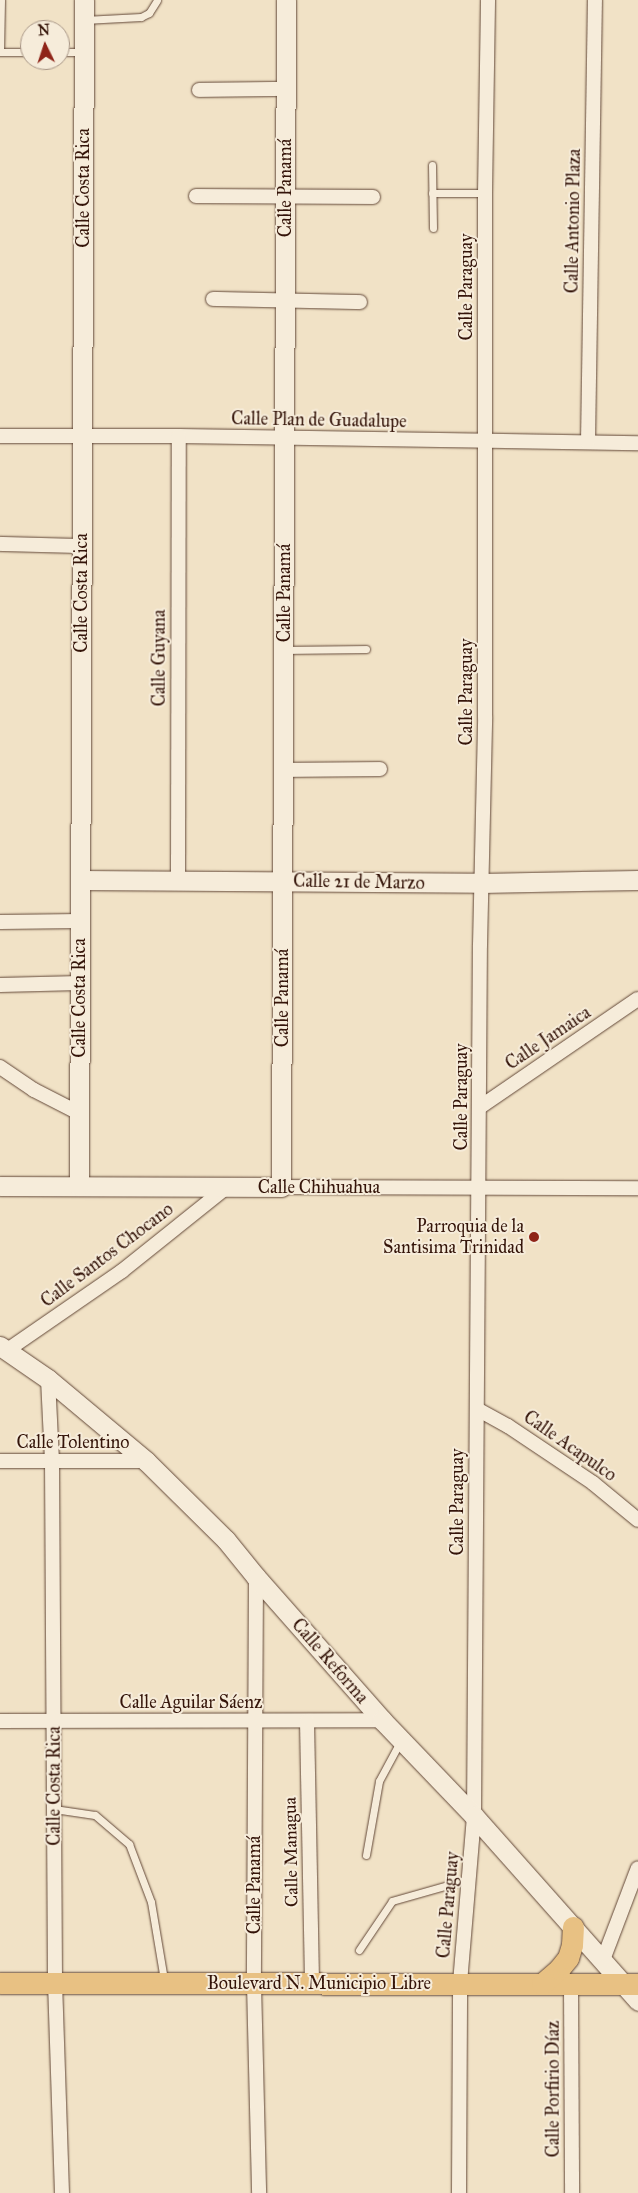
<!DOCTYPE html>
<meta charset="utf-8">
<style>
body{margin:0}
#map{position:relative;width:638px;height:2193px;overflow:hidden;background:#f1e2c6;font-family:"IM FELL Great Primer",serif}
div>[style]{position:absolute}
.roads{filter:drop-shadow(0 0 1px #634838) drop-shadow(0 0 1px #634838)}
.lane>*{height:7px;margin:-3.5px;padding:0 3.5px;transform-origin:3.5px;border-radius:3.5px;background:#f6ecda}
.street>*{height:14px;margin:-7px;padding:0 7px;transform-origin:7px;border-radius:7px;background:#f6ecda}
.secondary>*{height:19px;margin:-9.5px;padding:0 9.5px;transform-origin:9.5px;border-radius:9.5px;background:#f6ecda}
.primary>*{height:21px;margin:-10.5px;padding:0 10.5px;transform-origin:10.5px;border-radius:10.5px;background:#e8c183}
.dots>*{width:14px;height:14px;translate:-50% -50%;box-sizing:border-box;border:2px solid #f6ecda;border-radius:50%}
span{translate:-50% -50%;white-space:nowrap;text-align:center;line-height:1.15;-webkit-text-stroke:4px #f6ecda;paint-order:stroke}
.street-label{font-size:18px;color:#341409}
.poi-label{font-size:18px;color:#341409}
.right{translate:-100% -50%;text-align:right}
.north{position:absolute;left:20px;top:20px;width:50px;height:50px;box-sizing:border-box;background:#f6ecda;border:1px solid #a89686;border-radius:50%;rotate:356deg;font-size:14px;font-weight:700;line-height:20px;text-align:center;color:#341409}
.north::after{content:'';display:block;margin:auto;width:18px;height:22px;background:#8f2418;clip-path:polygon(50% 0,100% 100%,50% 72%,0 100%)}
</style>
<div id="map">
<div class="roads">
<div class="lane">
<i style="left:84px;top:20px;width:57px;rotate:-3deg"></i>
<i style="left:141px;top:17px;width:9px;rotate:-27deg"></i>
<i style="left:149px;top:13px;width:15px;rotate:-58deg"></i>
<i style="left:0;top:52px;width:52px;rotate:-88.9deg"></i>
<i style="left:0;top:52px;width:30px"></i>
<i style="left:60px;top:52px;width:22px"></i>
<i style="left:432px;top:165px;width:63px;rotate:89.1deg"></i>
<i style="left:432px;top:193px;width:53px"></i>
<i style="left:284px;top:650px;width:82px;rotate:-0.7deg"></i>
<i style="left:54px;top:1809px;width:41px;rotate:8.3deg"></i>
<i style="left:95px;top:1815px;width:45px;rotate:40.5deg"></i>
<i style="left:129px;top:1844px;width:62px;rotate:69.2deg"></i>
<i style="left:151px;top:1902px;width:79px;rotate:80.5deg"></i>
<i style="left:366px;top:1855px;width:75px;rotate:-80deg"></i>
<i style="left:379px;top:1781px;width:44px;rotate:-61.7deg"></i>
<i style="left:359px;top:1950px;width:59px;rotate:-56deg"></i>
<i style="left:392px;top:1901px;width:80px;rotate:-15.9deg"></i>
</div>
<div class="street">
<i style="left:199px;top:90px;width:87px;rotate:-0.7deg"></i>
<i style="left:196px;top:196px;width:177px;rotate:0.3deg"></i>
<i style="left:213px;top:299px;width:147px;rotate:1.2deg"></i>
<i style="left:0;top:436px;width:179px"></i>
<i style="left:179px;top:436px;width:459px;rotate:0.9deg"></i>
<i style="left:588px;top:442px;width:442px;rotate:-89.1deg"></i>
<i style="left:0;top:544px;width:81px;rotate:1.4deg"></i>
<i style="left:283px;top:770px;width:97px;rotate:-0.6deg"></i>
<i style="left:178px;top:880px;width:444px;rotate:-89.9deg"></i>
<i style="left:0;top:922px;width:80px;rotate:-0.7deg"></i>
<i style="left:0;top:985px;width:80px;rotate:-1.4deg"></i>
<i style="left:0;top:1067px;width:41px;rotate:34.1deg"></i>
<i style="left:34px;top:1090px;width:51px;rotate:27.1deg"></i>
<i style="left:480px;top:1107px;width:191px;rotate:-34.4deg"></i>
<i style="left:281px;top:1187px;width:357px;rotate:0.2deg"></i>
<i style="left:6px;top:1351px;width:141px;rotate:-34.6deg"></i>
<i style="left:122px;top:1271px;width:136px;rotate:-38.7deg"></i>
<i style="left:48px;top:1379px;width:81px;rotate:87.2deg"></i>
<i style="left:52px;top:1460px;width:522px;rotate:89.67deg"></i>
<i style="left:55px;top:1982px;width:211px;rotate:88.1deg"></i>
<i style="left:477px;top:1409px;width:35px;rotate:29deg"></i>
<i style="left:508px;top:1426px;width:102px;rotate:33.8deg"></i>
<i style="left:593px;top:1483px;width:58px;rotate:39.4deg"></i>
<i style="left:0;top:1461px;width:146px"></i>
<i style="left:256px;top:1577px;width:407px;rotate:90.3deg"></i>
<i style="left:254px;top:1984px;width:209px;rotate:88.6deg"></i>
<i style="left:0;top:1721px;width:382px;rotate:-0.1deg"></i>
<i style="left:307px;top:1721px;width:262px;rotate:88.9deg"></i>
<i style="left:603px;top:1960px;width:98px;rotate:-69.2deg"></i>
<i style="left:571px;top:1984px;width:209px;rotate:89.7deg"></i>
<i style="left:459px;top:2193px;width:210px;rotate:-89.7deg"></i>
<i style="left:460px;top:1983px;width:168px;rotate:-85.2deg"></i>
<i style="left:474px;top:1816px;width:871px;rotate:-89.61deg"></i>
<i style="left:480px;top:945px;width:228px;rotate:-88.7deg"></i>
<i style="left:485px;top:717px;width:524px;rotate:-90deg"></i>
<i style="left:485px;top:193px;width:193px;rotate:-89.1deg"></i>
</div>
<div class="secondary">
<i style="left:80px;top:880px;width:401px;rotate:0.4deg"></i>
<i style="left:481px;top:883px;width:157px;rotate:-1.1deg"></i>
<i style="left:0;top:1186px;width:281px;rotate:0.2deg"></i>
<i style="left:281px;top:1187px;width:1187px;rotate:-89.76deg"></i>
<i style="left:79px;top:1186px;width:1186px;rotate:-89.76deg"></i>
<i style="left:0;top:1346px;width:58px;rotate:34.5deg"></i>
<i style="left:48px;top:1379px;width:128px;rotate:39.9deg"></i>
<i style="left:146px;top:1461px;width:112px;rotate:44.6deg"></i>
<i style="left:226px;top:1540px;width:48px;rotate:51deg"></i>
<i style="left:256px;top:1577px;width:191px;rotate:48.6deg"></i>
<i style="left:382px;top:1720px;width:133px;rotate:46.2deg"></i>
<i style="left:474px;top:1816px;width:247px;rotate:48.4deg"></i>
</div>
<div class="primary">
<i style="left:0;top:1983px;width:638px;rotate:0.09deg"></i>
<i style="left:542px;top:1984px;width:23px;rotate:-41deg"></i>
<i style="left:559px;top:1969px;width:14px;rotate:-51deg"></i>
<i style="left:568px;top:1958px;width:14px;rotate:-73deg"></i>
<i style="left:572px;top:1945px;width:18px;rotate:-87deg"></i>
</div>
</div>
<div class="dots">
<i style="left:534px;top:1237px;background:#8f2418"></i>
</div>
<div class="street-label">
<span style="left:83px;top:188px;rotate:-90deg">Calle Costa Rica</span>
<span style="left:285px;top:188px;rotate:-90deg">Calle Panamá</span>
<span style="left:573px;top:221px;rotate:-89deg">Calle Antonio Plaza</span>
<span style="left:466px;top:287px;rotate:-90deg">Calle Paraguay</span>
<span style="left:319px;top:420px;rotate:1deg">Calle Plan de Guadalupe</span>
<span style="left:81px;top:593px;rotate:-90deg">Calle Costa Rica</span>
<span style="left:284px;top:593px;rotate:-90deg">Calle Panamá</span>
<span style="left:159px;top:658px;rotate:-90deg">Calle Guyana</span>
<span style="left:466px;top:692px;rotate:-90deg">Calle Paraguay</span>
<span style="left:359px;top:882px;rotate:1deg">Calle 21 de Marzo</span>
<span style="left:79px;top:998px;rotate:-90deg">Calle Costa Rica</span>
<span style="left:282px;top:998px;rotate:-90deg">Calle Panamá</span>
<span style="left:548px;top:1038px;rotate:-34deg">Calle Jamaica</span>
<span style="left:461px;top:1097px;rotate:-90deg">Calle Paraguay</span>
<span style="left:319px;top:1187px">Calle Chihuahua</span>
<span style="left:107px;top:1255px;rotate:-37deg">Calle Santos Chocano</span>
<span style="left:73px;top:1442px">Calle Tolentino</span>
<span style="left:570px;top:1446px;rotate:35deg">Calle Acapulco</span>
<span style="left:457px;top:1502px;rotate:-90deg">Calle Paraguay</span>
<span style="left:330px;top:1661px;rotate:49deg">Calle Reforma</span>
<span style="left:191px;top:1702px">Calle Aguilar Sáenz</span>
<span style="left:54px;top:1786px;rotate:-90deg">Calle Costa Rica</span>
<span style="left:291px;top:1852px;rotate:-91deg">Calle Managua</span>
<span style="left:254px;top:1885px;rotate:-90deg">Calle Panamá</span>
<span style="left:448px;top:1905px;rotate:-85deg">Calle Paraguay</span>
<span style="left:319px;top:1983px">Boulevard N. Municipio Libre</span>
<span style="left:553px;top:2089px;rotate:-90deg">Calle Porfirio Díaz</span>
</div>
<div class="poi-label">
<span class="right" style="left:524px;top:1237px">Parroquia de la<br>Santisima Trinidad</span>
</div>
<div class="north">N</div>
</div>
